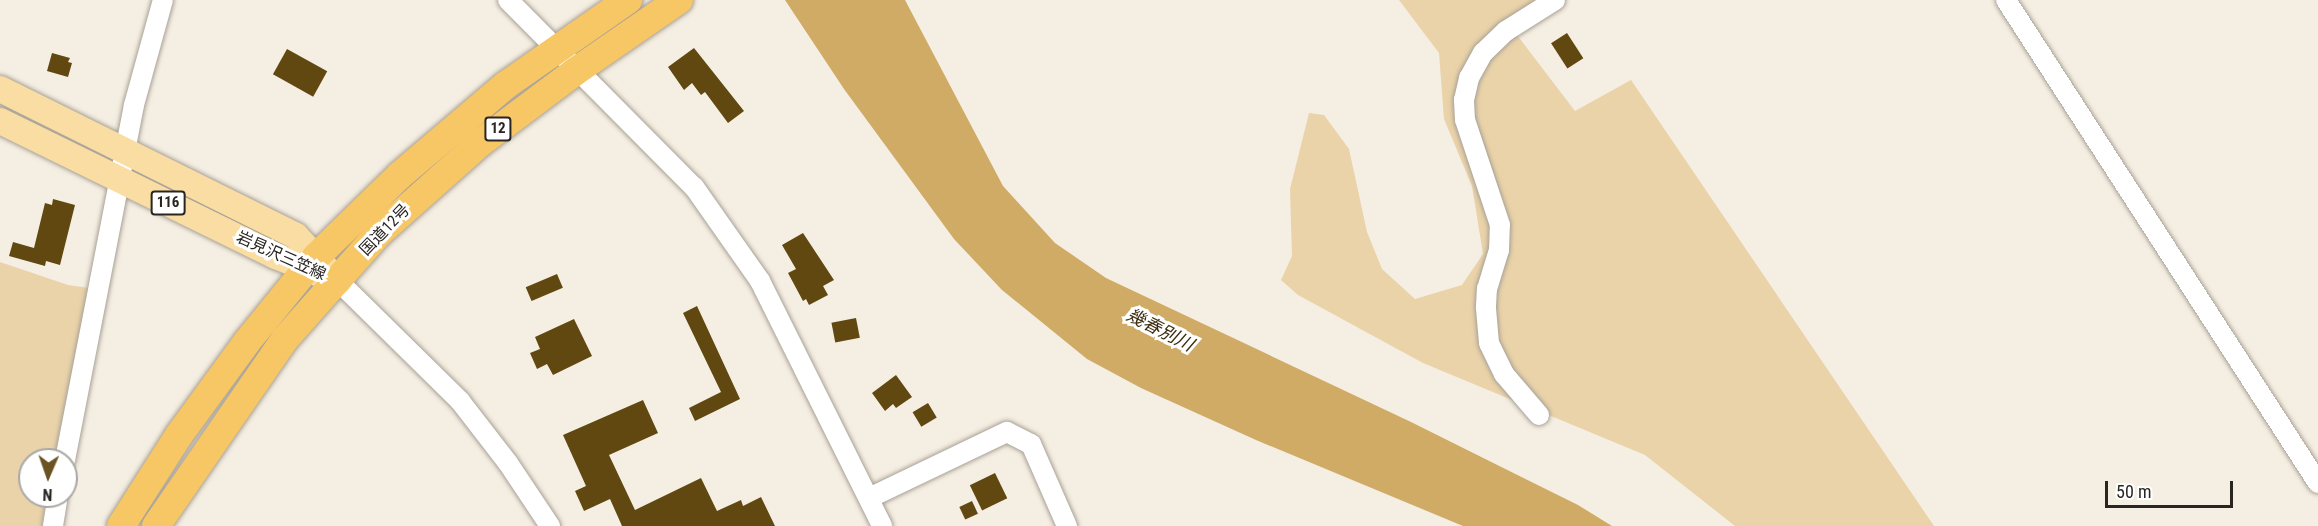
<!DOCTYPE html>
<meta charset="utf-8">
<style>
body{margin:0}
#map{position:relative;width:2318px;height:526px;overflow:hidden;background:#f5eee2;font-family:"Roboto Condensed","Noto Sans JP",sans-serif}
div>[style]{position:absolute}
.green>*{inset:0;background:#ead3a9}
.water>*{inset:0;background:#cfab66}
.building>*{inset:0;background:#614810;transform-origin:0 0}
.roads{filter:drop-shadow(0 0 2px #a8a196) drop-shadow(0 0 2px #a8a196)}
.minor>*{height:20px;margin:-10px;padding:0 10px;transform-origin:10px;border-radius:10px;background:#fff}
.major>*{height:26px;margin:-13px;padding:0 13px;transform-origin:13px;border-radius:13px;background:#fadda3}
.highway>*{height:28px;margin:-14px;padding:0 14px;transform-origin:14px;border-radius:14px;background:#f7c665}
span{translate:-50% -50%;white-space:nowrap;text-align:center;line-height:1.15;-webkit-text-stroke:6px #fff;paint-order:stroke}
.shield-label span{padding:2px 4px;background:#fff;border:2px solid;border-radius:4px;-webkit-text-stroke-width:0}
.shield-label{font-size:15px;color:#292622;font-weight:700}
.street-label{font-size:16px;color:#292622}
.water-label{font-size:18px;color:#3c2d0e;font-style:italic}
.north{position:absolute;left:18px;top:448px;width:60px;height:60px;box-sizing:border-box;background:#fff;border:2px solid #a9a8a7;border-radius:50%;rotate:182deg;font-size:16px;font-weight:700;line-height:24px;text-align:center;color:#292622}
.north::after{content:'';display:block;margin:auto;width:21px;height:27px;background:#6a5222;clip-path:polygon(50% 0,100% 100%,50% 72%,0 100%)}
.scale{position:absolute;left:2105px;top:481px;width:128px;height:27px;box-sizing:border-box;border:3px solid #292622;border-top:0;padding-left:8px;font-size:18px;line-height:21px;white-space:nowrap;color:#292622;-webkit-text-stroke:4px #fff;paint-order:stroke}
</style>
<div id="map">
<div class="green">
<i style="clip-path:polygon(1399px 0,1546px 0,1507px 22px,1575px 111px,1631px 80px,1934px 526px,1735px 526px,1645px 455px,1423px 363px,1298px 295px,1281px 280px,1292px 256px,1290px 189px,1309px 113px,1324px 115px,1349px 149px,1367px 232px,1382px 269px,1415px 299px,1462px 285px,1483px 254px,1472px 186px,1444px 119px,1439px 53px)"></i>
<i style="clip-path:polygon(0 262px,68px 285px,89px 288px,59px 460px,30px 460px,30px 496px,47px 496px,42px 526px,0 526px)"></i>
</div>
<div class="water">
<i style="clip-path:polygon(785px 0,905px 0,1003px 186px,1055px 243px,1106px 278px,1411px 422px,1578px 505px,1612px 526px,1463px 526px,1256px 440px,1141px 388px,1087px 359px,1002px 290px,954px 239px,844px 89px)"></i>
</div>
<div class="building">
<i style="left:1567px;top:33px;width:30px;height:19px;rotate:57deg"></i>
<i style="clip-path:polygon(694px 48px,744px 111px,728px 123px,705px 92px,701px 95px,692px 83px,684px 90px,668px 67px)"></i>
<i style="left:287px;top:49px;width:46px;height:29px;rotate:29deg"></i>
<i style="clip-path:polygon(52px 53px,70px 58px,68px 62px,72px 63px,68px 77px,47px 71px)"></i>
<i style="clip-path:polygon(53px 199px,75px 205px,60px 265px,46px 261px,45px 266px,9px 256px,13px 242px,34px 248px,45px 203px,52px 205px)"></i>
<i style="clip-path:polygon(803px 233px,834px 280px,823px 286px,828px 295px,809px 305px,806px 299px,803px 301px,788px 273px,796px 269px,782px 245px)"></i>
<i style="left:557px;top:274px;width:15px;height:34px;rotate:67deg"></i>
<i style="clip-path:polygon(697px 306px,740px 399px,695px 421px,689px 408px,721px 392px,683px 313px)"></i>
<i style="left:856px;top:318px;width:20px;height:25px;rotate:79deg"></i>
<i style="clip-path:polygon(574px 319px,592px 356px,553px 375px,547px 364px,537px 369px,530px 353px,540px 349px,535px 337px)"></i>
<i style="clip-path:polygon(896px 375px,912px 397px,896px 408px,893px 404px,885px 411px,872px 393px)"></i>
<i style="clip-path:polygon(643px 400px,658px 433px,609px 455px,635px 510px,701px 478px,717px 511px,741px 500px,743px 506px,761px 497px,775px 526px,622px 526px,610px 499px,584px 511px,575px 491px,586px 486px,563px 435px)"></i>
<i style="left:928px;top:403px;width:17px;height:18px;rotate:59deg"></i>
<i style="left:995px;top:473px;width:28px;height:28px;rotate:64deg"></i>
<i style="left:972px;top:501px;width:14px;height:14px;rotate:65deg"></i>
</div>
<div class="roads">
<div class="minor">
<i style="left:508px;top:0;width:264px;rotate:45.2deg"></i>
<i style="left:694px;top:187px;width:115px;rotate:54.9deg"></i>
<i style="left:760px;top:281px;width:274px;rotate:63.5deg"></i>
<i style="left:2006px;top:0;width:575px;rotate:57.14deg"></i>
<i style="left:338px;top:281px;width:171px;rotate:44.5deg"></i>
<i style="left:460px;top:401px;width:78px;rotate:52.3deg"></i>
<i style="left:508px;top:463px;width:76px;rotate:56.3deg"></i>
<i style="left:1539px;top:415px;width:54px;rotate:-130.5deg"></i>
<i style="left:1504px;top:374px;width:34px;rotate:-116deg"></i>
<i style="left:1489px;top:343px;width:37px;rotate:-95deg"></i>
<i style="left:1486px;top:306px;width:17px;rotate:-87deg"></i>
<i style="left:1487px;top:289px;width:41px;rotate:-72.9deg"></i>
<i style="left:1499px;top:250px;width:25px;rotate:-88deg"></i>
<i style="left:1500px;top:225px;width:111px;rotate:-108.4deg"></i>
<i style="left:1465px;top:120px;width:20px;rotate:-93deg"></i>
<i style="left:1464px;top:100px;width:23px;rotate:-77deg"></i>
<i style="left:1469px;top:78px;width:29px;rotate:-61deg"></i>
<i style="left:1483px;top:53px;width:32px;rotate:-44deg"></i>
<i style="left:1506px;top:31px;width:58px;rotate:-32.3deg"></i>
<i style="left:65px;top:460px;width:362px;rotate:-79deg"></i>
<i style="left:134px;top:105px;width:109px;rotate:-74.6deg"></i>
<i style="left:869px;top:498px;width:153px;rotate:-25.6deg"></i>
<i style="left:1007px;top:432px;width:27px;rotate:27deg"></i>
<i style="left:1031px;top:444px;width:90px;rotate:66.3deg"></i>
<i style="left:53px;top:526px;width:30px;rotate:-81deg"></i>
</div>
<div class="major">
<i style="left:0;top:89px;width:330px;rotate:26.4deg"></i>
<i style="left:296px;top:236px;width:62px;rotate:47deg"></i>
<i style="left:0;top:121px;width:307px;rotate:26.1deg"></i>
<i style="left:276px;top:256px;width:52px;rotate:22.6deg"></i>
</div>
<div class="highway">
<i style="left:121px;top:526px;width:108px;rotate:-57.5deg"></i>
<i style="left:179px;top:435px;width:114px;rotate:-53.9deg"></i>
<i style="left:246px;top:343px;width:112px;rotate:-50.8deg"></i>
<i style="left:317px;top:256px;width:115px;rotate:-44.3deg"></i>
<i style="left:399px;top:176px;width:140px;rotate:-40.4deg"></i>
<i style="left:506px;top:85px;width:149px;rotate:-34.9deg"></i>
<i style="left:156px;top:526px;width:227px;rotate:-55.4deg"></i>
<i style="left:285px;top:339px;width:142px;rotate:-48.4deg"></i>
<i style="left:379px;top:233px;width:135px;rotate:-41.7deg"></i>
<i style="left:480px;top:143px;width:120px;rotate:-36.9deg"></i>
<i style="left:576px;top:71px;width:125px;rotate:-34.6deg"></i>
</div>
</div>
<div class="shield-label">
<span style="left:498px;top:129px">12</span>
<span style="left:168px;top:203px">116</span>
</div>
<div class="street-label">
<span style="left:385px;top:230px;rotate:-46deg">国道12号</span>
<span style="left:281px;top:256px;rotate:24deg">岩見沢三笠線</span>
</div>
<div class="water-label">
<span style="left:1160px;top:330px;rotate:27deg">幾春別川</span>
</div>
<div class="north">N</div>
<div class="scale">50 m</div>
</div>
